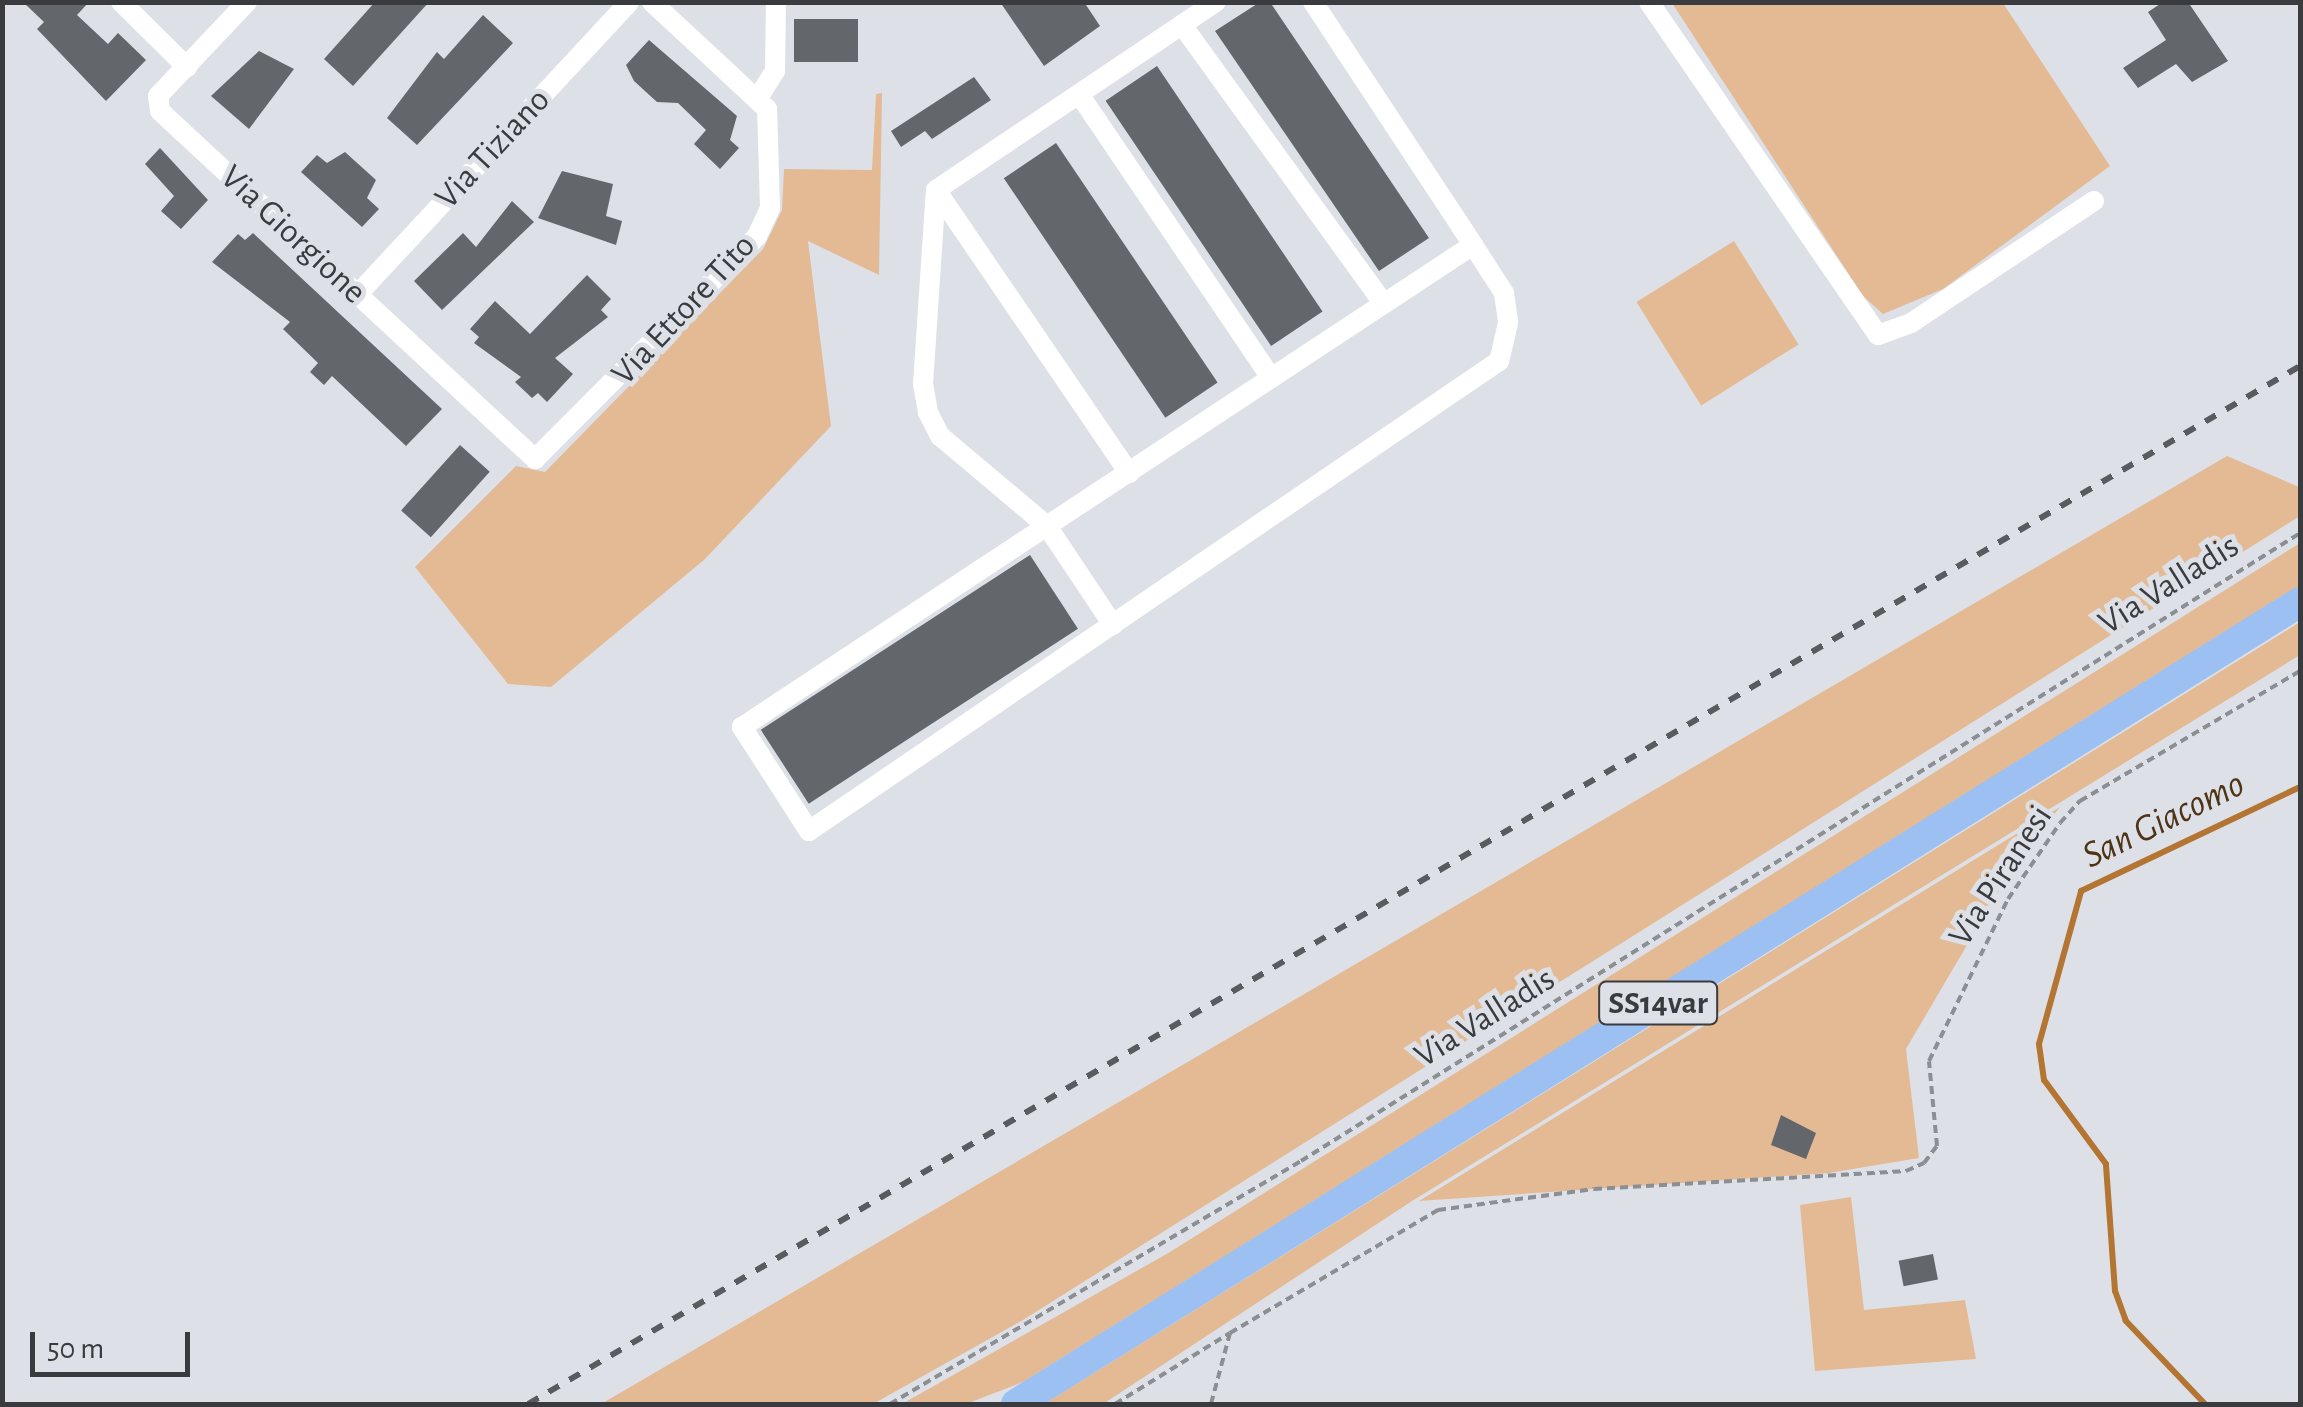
<!DOCTYPE html>
<style>
body{margin:0}
#map{position:relative;width:2303px;height:1407px;overflow:hidden;background:#dde1e7;font-family:"Alegreya Sans",sans-serif}
div>[style]{position:absolute}
.green>*{inset:0;background:#e3ba94;transform-origin:0 0}
.stream>*{height:6px;margin:-3px;padding:0 3px;transform-origin:3px;border-radius:3px;background:#b37531}
.building>*{inset:0;background:#63676c;transform-origin:0 0}
.path>*{height:4px;margin-top:-2px;transform-origin:0;background:repeating-linear-gradient(90deg,#8b8e92 0 8px,transparent 0 13px)}
.minor>*{height:20px;margin:-10px;padding:0 10px;transform-origin:10px;border-radius:10px;background:#fff}
.highway>*{height:30px;margin:-15px;padding:0 15px;transform-origin:15px;border-radius:15px;background:#9dc0f3}
.rail>*{height:6px;margin-top:-3px;transform-origin:0;background:repeating-linear-gradient(90deg,#595b5e 0 12px,transparent 0 24px)}
span{translate:-50% -50%;white-space:nowrap;text-align:center;line-height:1.15;-webkit-text-stroke:10px #dde1e7;paint-order:stroke}
.shield-label span{padding:2px 8px;background:#dde1e7;border:2px solid;border-radius:8px;-webkit-text-stroke-width:0}
.shield-label{font-size:32px;color:#3a3b3e;font-weight:700}
.street-label{font-size:35px;color:#3a3b3e}
.water-label{font-size:38px;color:#4e3317;font-style:italic}
.frame{position:absolute;inset:0;border:5px solid #3a3b3e;pointer-events:none}
.scale{position:absolute;left:30px;top:1332px;width:160px;height:45px;box-sizing:border-box;border:5px solid #3a3b3e;border-top:0;padding-left:12px;font-size:30px;line-height:35px;white-space:nowrap;color:#3a3b3e;-webkit-text-stroke:8px #dde1e7;paint-order:stroke}
</style>
<div id="map">
<div class="green">
<i style="clip-path:polygon(1672px 3px,2003px 3px,2110px 166px,1943px 289px,1883px 314px,1863px 296px)"></i>
<i style="clip-path:polygon(882px 93px,879px 275px,808px 241px,831px 426px,705px 559px,551px 687px,508px 684px,415px 567px,516px 466px,545px 472px,763px 249px,782px 210px,784px 169px,872px 170px,876px 94px)"></i>
<i style="left:1734px;top:241px;width:122px;height:115px;rotate:58deg"></i>
<i style="clip-path:polygon(2227px 456px,2299px 487px,2300px 516px,1023px 1320px,873px 1404px,601px 1404px)"></i>
<i style="clip-path:polygon(2300px 543px,2300px 587px,1023px 1382px,966px 1404px,902px 1404px,1170px 1252px)"></i>
<i style="clip-path:polygon(2300px 622px,2300px 655px,1412px 1201px,1103px 1404px,1044px 1404px)"></i>
<i style="clip-path:polygon(2060px 807px,2014px 865px,1906px 1049px,1919px 1158px,1829px 1173px,1419px 1201px)"></i>
<i style="clip-path:polygon(1851px 1197px,1864px 1310px,1965px 1300px,1976px 1359px,1815px 1371px,1800px 1205px)"></i>
</div>
<div class="stream">
<i style="left:2205px;top:1404px;width:115px;rotate:-133.6deg"></i>
<i style="left:2126px;top:1321px;width:32px;rotate:-110deg"></i>
<i style="left:2115px;top:1291px;width:127px;rotate:-94.1deg"></i>
<i style="left:2106px;top:1164px;width:104px;rotate:-126.4deg"></i>
<i style="left:2044px;top:1080px;width:36px;rotate:-98deg"></i>
<i style="left:2039px;top:1044px;width:159px;rotate:-74.6deg"></i>
<i style="left:2081px;top:891px;width:242px;rotate:-25.4deg"></i>
</div>
<div class="building">
<i style="clip-path:polygon(23px 2px,89px 2px,77px 15px,108px 44px,118px 33px,146px 60px,106px 101px,37px 29px,44px 22px)"></i>
<i style="clip-path:polygon(375px 2px,429px 2px,353px 86px,324px 59px)"></i>
<i style="clip-path:polygon(1000px 2px,1084px 2px,1100px 26px,1044px 66px)"></i>
<i style="clip-path:polygon(1260px 2px,1270px 2px,1429px 238px,1379px 271px,1215px 31px)"></i>
<i style="clip-path:polygon(2163px 2px,2188px 2px,2228px 61px,2192px 82px,2176px 64px,2138px 88px,2123px 68px,2166px 40px,2148px 12px)"></i>
<i style="clip-path:polygon(483px 15px,513px 43px,417px 145px,387px 118px,437px 52px,444px 59px)"></i>
<i style="left:858px;top:19px;width:43px;height:64px;rotate:90deg"></i>
<i style="clip-path:polygon(649px 40px,737px 116px,730px 140px,739px 148px,720px 169px,694px 144px,706px 130px,678px 103px,657px 102px,634px 81px,626px 65px)"></i>
<i style="clip-path:polygon(259px 51px,294px 69px,249px 129px,211px 96px)"></i>
<i style="left:1157px;top:66px;width:296px;height:62px;rotate:56deg"></i>
<i style="clip-path:polygon(974px 77px,991px 100px,932px 139px,925px 131px,901px 147px,891px 131px)"></i>
<i style="left:1056px;top:143px;width:289px;height:63px;rotate:56deg"></i>
<i style="clip-path:polygon(160px 148px,208px 200px,181px 229px,161px 211px,174px 196px,145px 164px)"></i>
<i style="clip-path:polygon(345px 152px,376px 180px,367px 198px,379px 209px,362px 227px,301px 172px,317px 155px,327px 163px)"></i>
<i style="clip-path:polygon(562px 171px,613px 184px,606px 216px,622px 221px,616px 245px,538px 218px)"></i>
<i style="clip-path:polygon(512px 201px,534px 222px,442px 310px,414px 281px,463px 233px,476px 247px)"></i>
<i style="clip-path:polygon(253px 233px,442px 409px,406px 446px,332px 376px,324px 385px,310px 372px,318px 363px,283px 329px,290px 322px,212px 262px,238px 234px,245px 240px)"></i>
<i style="clip-path:polygon(587px 275px,611px 299px,601px 310px,608px 317px,555px 358px,573px 374px,547px 402px,538px 393px,532px 398px,515px 382px,521px 377px,474px 343px,479px 337px,470px 329px,495px 301px,530px 334px)"></i>
<i style="left:460px;top:445px;width:40px;height:88px;rotate:42deg"></i>
<i style="left:1030px;top:555px;width:88px;height:321px;rotate:57deg"></i>
<i style="clip-path:polygon(1781px 1115px,1816px 1133px,1806px 1159px,1771px 1145px)"></i>
<i style="left:1933px;top:1254px;width:26px;height:35px;rotate:79deg"></i>
</div>
<div class="path">
<i style="left:1230px;top:1333px;width:242px;rotate:-30.6deg"></i>
<i style="left:1438px;top:1210px;width:157px;rotate:-7.7deg"></i>
<i style="left:1594px;top:1189px;width:313px;rotate:-3.3deg"></i>
<i style="left:1906px;top:1171px;width:20px;rotate:-24deg"></i>
<i style="left:1924px;top:1163px;width:21px;rotate:-53deg"></i>
<i style="left:1937px;top:1146px;width:85px;rotate:-95.4deg"></i>
<i style="left:1929px;top:1061px;width:180px;rotate:-64deg"></i>
<i style="left:2008px;top:899px;width:92px;rotate:-55.6deg"></i>
<i style="left:2060px;top:823px;width:30px;rotate:-48deg"></i>
<i style="left:2080px;top:801px;width:256px;rotate:-30.6deg"></i>
<i style="left:890px;top:1404px;width:477px;rotate:-30.6deg"></i>
<i style="left:1301px;top:1161px;width:1180px;rotate:-32.15deg"></i>
<i style="left:1115px;top:1404px;width:135px;rotate:-31.7deg"></i>
<i style="left:1230px;top:1333px;width:73px;rotate:105deg"></i>
</div>
<div class="minor">
<i style="left:121px;top:2px;width:93px;rotate:44.6deg"></i>
<i style="left:247px;top:2px;width:129px;rotate:133.4deg"></i>
<i style="left:158px;top:96px;width:15px;rotate:82deg"></i>
<i style="left:160px;top:111px;width:512px;rotate:42.86deg"></i>
<i style="left:535px;top:459px;width:315px;rotate:-45.1deg"></i>
<i style="left:757px;top:236px;width:31px;rotate:-65deg"></i>
<i style="left:770px;top:208px;width:99px;rotate:-91.7deg"></i>
<i style="left:767px;top:109px;width:157px;rotate:-137.1deg"></i>
<i style="left:1313px;top:2px;width:291px;rotate:56.6deg"></i>
<i style="left:1473px;top:245px;width:57px;rotate:57.1deg"></i>
<i style="left:1504px;top:293px;width:30px;rotate:82deg"></i>
<i style="left:1508px;top:323px;width:39px;rotate:103deg"></i>
<i style="left:1499px;top:361px;width:835px;rotate:145.74deg"></i>
<i style="left:809px;top:831px;width:124px;rotate:-122.8deg"></i>
<i style="left:742px;top:727px;width:876px;rotate:-33.4deg"></i>
<i style="left:1649px;top:2px;width:404px;rotate:55.5deg"></i>
<i style="left:1878px;top:335px;width:35px;rotate:-20deg"></i>
<i style="left:1911px;top:323px;width:220px;rotate:-33.7deg"></i>
<i style="left:1182px;top:25px;width:344px;rotate:54.1deg"></i>
<i style="left:1079px;top:94px;width:343px;rotate:55.9deg"></i>
<i style="left:758px;top:98px;width:32px;rotate:-58deg"></i>
<i style="left:775px;top:71px;width:69px;rotate:-89.2deg"></i>
<i style="left:936px;top:190px;width:343px;rotate:55.7deg"></i>
<i style="left:358px;top:294px;width:398px;rotate:-47.1deg"></i>
<i style="left:1113px;top:625px;width:119px;rotate:-123.7deg"></i>
<i style="left:1047px;top:526px;width:140px;rotate:-139.9deg"></i>
<i style="left:940px;top:436px;width:27px;rotate:-117deg"></i>
<i style="left:928px;top:412px;width:28px;rotate:-100deg"></i>
<i style="left:923px;top:384px;width:194px;rotate:-86.2deg"></i>
<i style="left:936px;top:190px;width:337px;rotate:-33.9deg"></i>
</div>
<div class="highway">
<i style="left:1016px;top:1404px;width:1514px;rotate:-31.99deg"></i>
</div>
<div class="rail">
<i style="left:528px;top:1404px;width:2054px;rotate:-30.36deg"></i>
</div>
<div class="shield-label">
<span style="left:1658px;top:1003px">SS14var</span>
</div>
<div class="street-label">
<span style="left:493px;top:149px;rotate:-47deg">Via Tiziano</span>
<span style="left:293px;top:235px;rotate:43deg">Via Giorgione</span>
<span style="left:684px;top:310px;rotate:-47deg">Via Ettore Tito</span>
<span style="left:2169px;top:585px;rotate:-32deg">Via Valladis</span>
<span style="left:2001px;top:876px;rotate:-57deg">Via Piranesi</span>
<span style="left:1485px;top:1018px;rotate:-32deg">Via Valladis</span>
</div>
<div class="water-label">
<span style="left:2164px;top:821px;rotate:-26deg">San Giacomo</span>
</div>
<div class="frame"></div>
<div class="scale">50 m</div>
</div>
